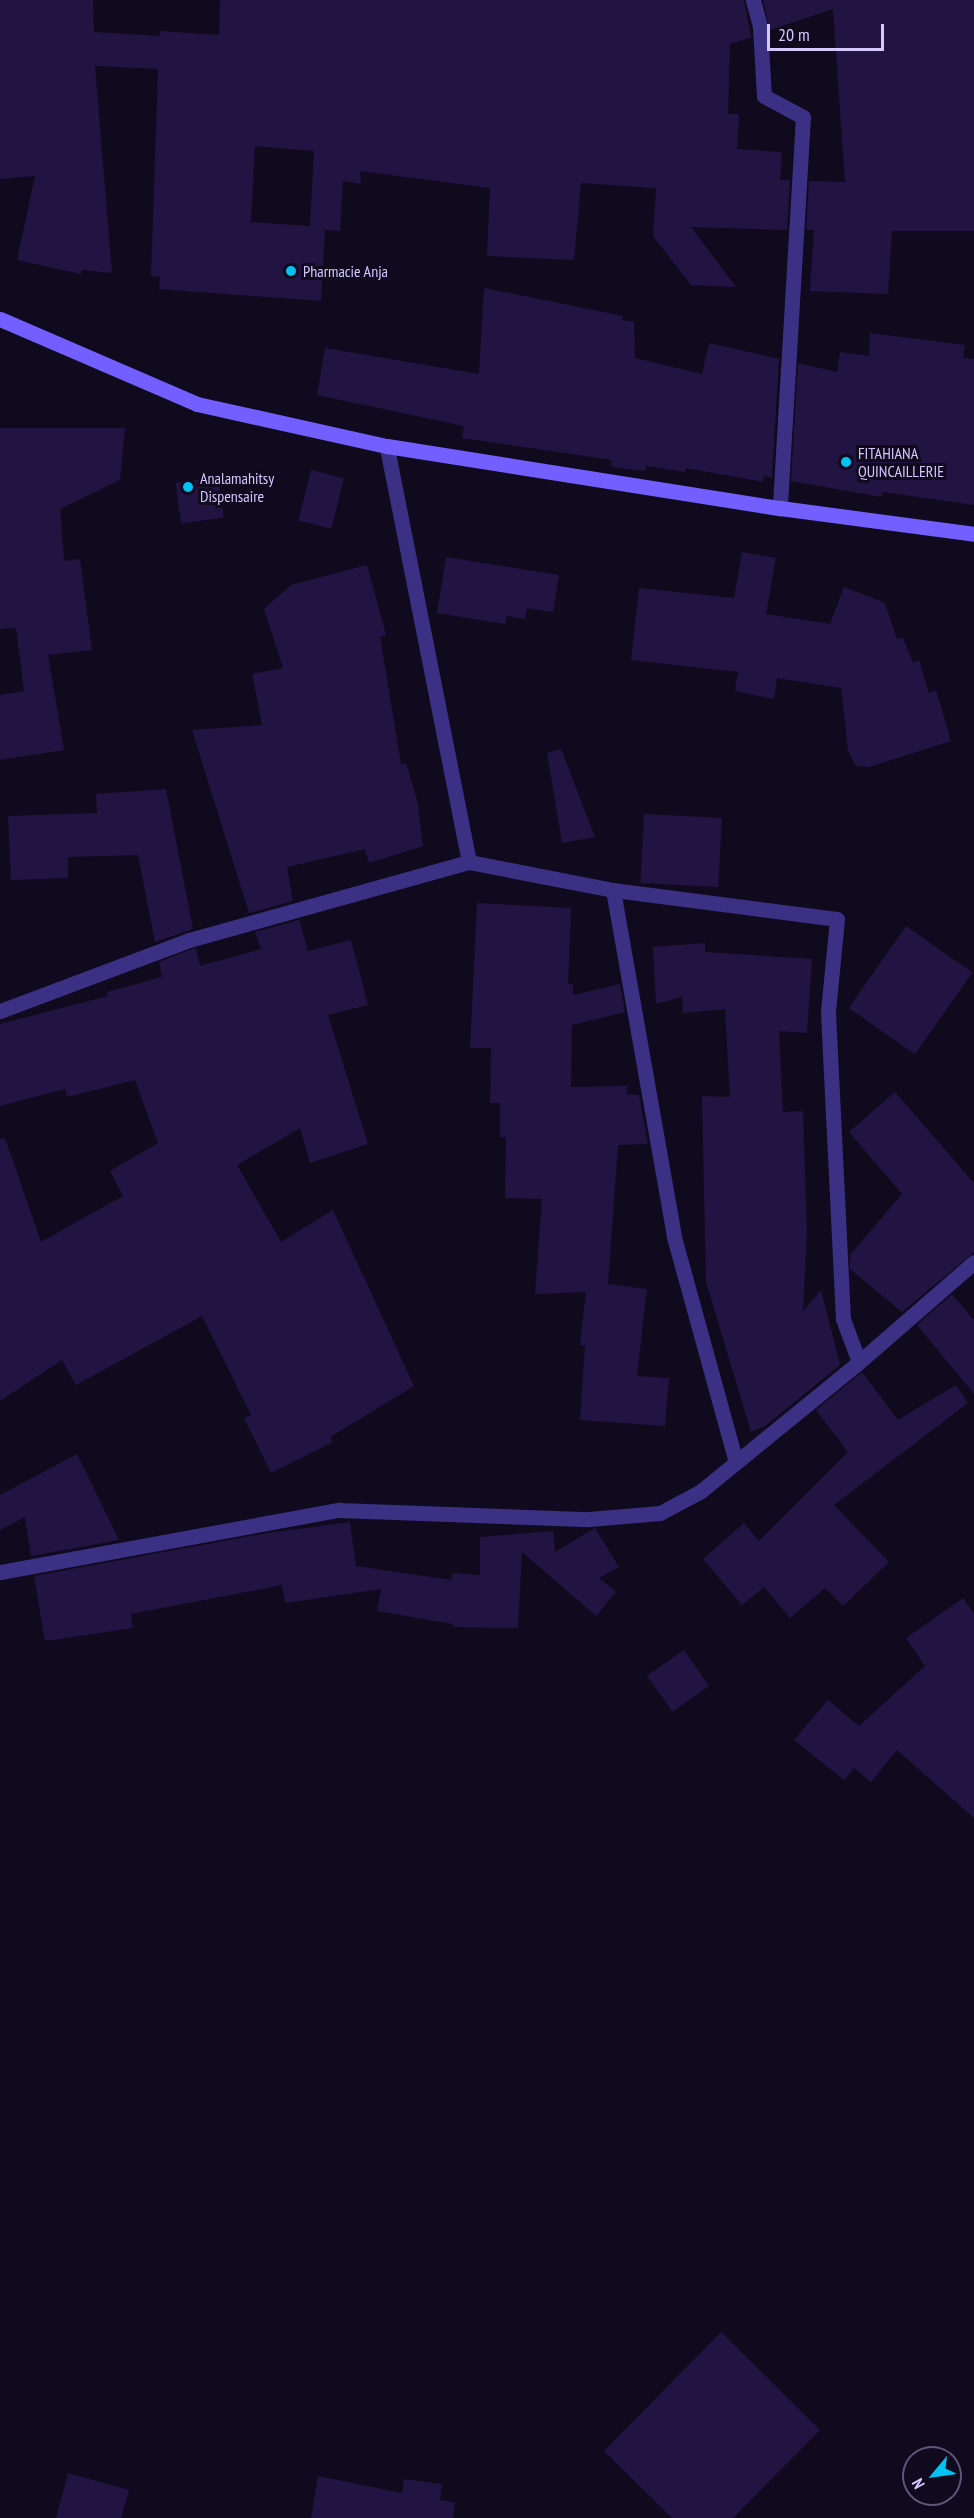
<!DOCTYPE html>
<style>
body{margin:0}
#map{position:relative;width:974px;height:2518px;overflow:hidden;background:#100a1f;font-family:"PT Sans Narrow",sans-serif}
div>[style]{position:absolute}
.building>*{inset:0;background:#221442;transform-origin:0 0}
.lane>*{height:15px;margin:-7.5px;padding:0 7.5px;transform-origin:7.5px;border-radius:7.5px;background:#3b3083}
.street>*{height:15px;margin:-7.5px;padding:0 7.5px;transform-origin:7.5px;border-radius:7.5px;background:#3b3083}
.secondary>*{height:15px;margin:-7.5px;padding:0 7.5px;transform-origin:7.5px;border-radius:7.5px;background:#735fff}
.dots>*{width:16px;height:16px;translate:-50% -50%;box-sizing:border-box;border:3px solid #100a1f;border-radius:50%}
span{translate:-50% -50%;white-space:nowrap;text-align:center;line-height:1.15;-webkit-text-stroke:6px #100a1f;paint-order:stroke}
.poi-label{font-size:16px;color:#d4c8ff}
.left{translate:0 -50%;text-align:left}
.north{position:absolute;left:902px;top:2446px;width:60px;height:60px;box-sizing:border-box;background:#100a1f;border:2px solid #5e5679;border-radius:50%;rotate:241deg;font-size:16px;font-weight:700;line-height:24px;text-align:center;color:#d4c8ff}
.north::after{content:'';display:block;margin:auto;width:21px;height:27px;background:#00c3f3;clip-path:polygon(50% 0,100% 100%,50% 72%,0 100%)}
.scale{position:absolute;left:767px;top:24px;width:117px;height:27px;box-sizing:border-box;border:3px solid #d4c8ff;border-top:0;padding-left:8px;font-size:18px;line-height:21px;white-space:nowrap;color:#d4c8ff;-webkit-text-stroke:4px #100a1f;paint-order:stroke}
</style>
<div id="map">
<div class="building">
<i style="clip-path:polygon(evenodd,0 0,93px 0,94px 32px,160px 36px,160px 31px,219px 35px,220px 0,744px 0,751px 37px,730px 44px,728px 114px,739px 114px,737px 149px,782px 152px,780px 180px,790px 180px,787px 230px,691px 227px,736px 287px,691px 285px,653px 236px,656px 188px,581px 183px,574px 260px,487px 256px,490px 188px,360px 171px,361px 184px,343px 181px,340px 231px,325px 230px,321px 301px,159px 289px,160px 277px,151px 276px,158px 69px,95px 66px,112px 273px,82px 270px,81px 274px,17px 260px,35px 176px,0 179px,0 0,255px 146px,314px 151px,310px 226px,251px 222px,255px 146px)"></i>
<i style="clip-path:polygon(763px 0,974px 0,974px 231px,892px 231px,888px 294px,810px 291px,814px 230px,806px 230px,809px 181px,845px 182px,833px 9px,770px 30px)"></i>
<i style="clip-path:polygon(484px 288px,623px 316px,622px 320px,634px 322px,635px 358px,702px 374px,709px 343px,779px 359px,772px 478px,764px 476px,763px 482px,686px 468px,685px 472px,646px 466px,645px 471px,611px 467px,612px 460px,462px 438px,464px 426px,317px 395px,325px 348px,479px 374px)"></i>
<i style="clip-path:polygon(870px 333px,965px 345px,963px 358px,974px 359px,974px 505px,883px 492px,882px 497px,791px 481px,798px 363px,837px 372px,840px 352px,869px 356px)"></i>
<i style="clip-path:polygon(0 428px,125px 428px,120px 480px,60px 509px,64px 561px,80px 559px,92px 650px,48px 655px,64px 750px,0 760px,0 695px,24px 691px,16px 628px,0 629px)"></i>
<i style="left:311px;top:470px;width:34px;height:52px;rotate:14deg"></i>
<i style="left:218px;top:477px;width:41px;height:43px;rotate:82deg"></i>
<i style="clip-path:polygon(742px 552px,776px 558px,766px 614px,830px 624px,844px 587px,885px 603px,897px 639px,903px 638px,913px 663px,919px 660px,929px 693px,936px 690px,951px 741px,869px 767px,856px 766px,848px 751px,841px 688px,777px 678px,774px 699px,735px 691px,738px 672px,631px 660px,639px 588px,734px 598px)"></i>
<i style="clip-path:polygon(446px 557px,559px 575px,553px 612px,527px 608px,525px 619px,507px 616px,505px 624px,437px 613px)"></i>
<i style="clip-path:polygon(367px 565px,386px 635px,380px 637px,401px 764px,406px 763px,418px 804px,423px 846px,369px 863px,365px 849px,287px 867px,293px 901px,249px 913px,192px 730px,262px 725px,252px 674px,283px 668px,264px 609px,291px 585px)"></i>
<i style="clip-path:polygon(561px 749px,595px 837px,562px 843px,547px 753px)"></i>
<i style="clip-path:polygon(166px 789px,193px 929px,155px 942px,138px 855px,68px 857px,68px 878px,11px 880px,8px 816px,97px 813px,96px 794px)"></i>
<i style="left:644px;top:814px;width:78px;height:69px;rotate:3deg"></i>
<i style="clip-path:polygon(477px 903px,571px 908px,568px 984px,573px 984px,573px 995px,620px 984px,625px 1012px,572px 1025px,571px 1087px,627px 1086px,627px 1094px,639px 1095px,648px 1144px,618px 1145px,608px 1284px,647px 1289px,637px 1376px,669px 1378px,665px 1426px,580px 1420px,585px 1346px,580px 1345px,586px 1292px,535px 1294px,542px 1199px,505px 1198px,506px 1137px,500px 1137px,500px 1103px,490px 1103px,491px 1048px,470px 1048px)"></i>
<i style="clip-path:polygon(299px 920px,308px 951px,351px 940px,368px 1005px,328px 1015px,368px 1144px,310px 1163px,300px 1128px,237px 1165px,281px 1242px,333px 1210px,414px 1386px,330px 1437px,333px 1442px,271px 1473px,244px 1418px,251px 1415px,202px 1316px,76px 1385px,62px 1360px,0 1401px,0 1139px,5px 1138px,41px 1242px,123px 1196px,110px 1171px,158px 1143px,135px 1080px,67px 1097px,65px 1089px,0 1106px,0 1024px,108px 996px,107px 992px,162px 977px,159px 962px,192px 949px,196px 948px,200px 966px,261px 949px,255px 932px)"></i>
<i style="left:906px;top:926px;width:81px;height:100px;rotate:35deg"></i>
<i style="clip-path:polygon(705px 943px,705px 952px,812px 959px,807px 1033px,779px 1031px,783px 1112px,803px 1111px,807px 1233px,803px 1311px,821px 1290px,840px 1365px,765px 1426px,751px 1432px,706px 1282px,702px 1096px,730px 1097px,725px 1009px,683px 1013px,682px 997px,656px 1004px,653px 947px)"></i>
<i style="clip-path:polygon(895px 1092px,974px 1183px,974px 1252px,902px 1312px,850px 1269px,850px 1255px,902px 1194px,849px 1132px)"></i>
<i style="clip-path:polygon(952px 1294px,974px 1320px,974px 1394px,917px 1325px)"></i>
<i style="clip-path:polygon(862px 1372px,898px 1420px,956px 1385px,968px 1403px,834px 1505px,889px 1562px,843px 1606px,825px 1588px,790px 1618px,764px 1587px,742px 1605px,703px 1559px,744px 1523px,759px 1541px,848px 1452px,816px 1410px)"></i>
<i style="clip-path:polygon(77px 1454px,119px 1540px,31px 1556px,25px 1517px,0 1530px,0 1495px)"></i>
<i style="clip-path:polygon(350px 1522px,356px 1566px,451px 1580px,452px 1573px,480px 1575px,480px 1537px,553px 1531px,555px 1552px,595px 1528px,619px 1567px,599px 1578px,616px 1592px,596px 1616px,522px 1552px,518px 1628px,452px 1627px,453px 1624px,377px 1611px,381px 1589px,285px 1603px,282px 1585px,131px 1614px,133px 1628px,45px 1641px,34px 1576px,267px 1533px)"></i>
<i style="clip-path:polygon(963px 1598px,974px 1614px,974px 1818px,897px 1750px,871px 1782px,854px 1768px,844px 1780px,794px 1740px,828px 1700px,859px 1726px,925px 1666px,906px 1638px)"></i>
<i style="left:684px;top:1650px;width:44px;height:45px;rotate:55deg"></i>
<i style="clip-path:polygon(721px 2332px,820px 2430px,733px 2518px,672px 2518px,604px 2451px)"></i>
<i style="clip-path:polygon(68px 2473px,129px 2490px,121px 2518px,56px 2518px)"></i>
<i style="clip-path:polygon(318px 2476px,402px 2493px,404px 2479px,442px 2484px,440px 2500px,455px 2503px,453px 2518px,311px 2518px)"></i>
</div>
<div class="lane">
<i style="left:613px;top:890px;width:352px;rotate:80deg"></i>
<i style="left:674px;top:1237px;width:233px;rotate:74.6deg"></i>
</div>
<div class="street">
<i style="left:753px;top:0;width:28px;rotate:75deg"></i>
<i style="left:760px;top:27px;width:69px;rotate:86.7deg"></i>
<i style="left:764px;top:96px;width:44px;rotate:28.3deg"></i>
<i style="left:803px;top:117px;width:392px;rotate:93.4deg"></i>
<i style="left:0;top:1011px;width:202px;rotate:-20.6deg"></i>
<i style="left:189px;top:940px;width:291px;rotate:-15.6deg"></i>
<i style="left:469px;top:862px;width:424px;rotate:-101.2deg"></i>
<i style="left:859px;top:1362px;width:152px;rotate:-41deg"></i>
<i style="left:0;top:1572px;width:345px;rotate:-10.4deg"></i>
<i style="left:339px;top:1510px;width:250px;rotate:2.1deg"></i>
<i style="left:589px;top:1519px;width:71px;rotate:-4.8deg"></i>
<i style="left:660px;top:1513px;width:47px;rotate:-28.2deg"></i>
<i style="left:701px;top:1491px;width:204px;rotate:-39.2deg"></i>
<i style="left:859px;top:1362px;width:46px;rotate:-110.4deg"></i>
<i style="left:843px;top:1319px;width:308px;rotate:-92.8deg"></i>
<i style="left:828px;top:1011px;width:92px;rotate:-84.4deg"></i>
<i style="left:837px;top:919px;width:226px;rotate:-172.6deg"></i>
<i style="left:613px;top:890px;width:147px;rotate:-169deg"></i>
</div>
<div class="secondary">
<i style="left:0;top:319px;width:215px;rotate:23.3deg"></i>
<i style="left:197px;top:404px;width:195px;rotate:12.5deg"></i>
<i style="left:387px;top:446px;width:398px;rotate:9deg"></i>
<i style="left:780px;top:508px;width:196px;rotate:7.6deg"></i>
</div>
<div class="dots">
<i style="left:291px;top:271px;background:#00c3f3"></i>
<i style="left:846px;top:462px;background:#00c3f3"></i>
<i style="left:188px;top:487px;background:#00c3f3"></i>
</div>
<div class="poi-label">
<span class="left" style="left:303px;top:271px">Pharmacie Anja</span>
<span class="left" style="left:858px;top:462px">FITAHIANA<br>QUINCAILLERIE</span>
<span class="left" style="left:200px;top:487px">Analamahitsy<br>Dispensaire</span>
</div>
<div class="north">N</div>
<div class="scale">20 m</div>
</div>
